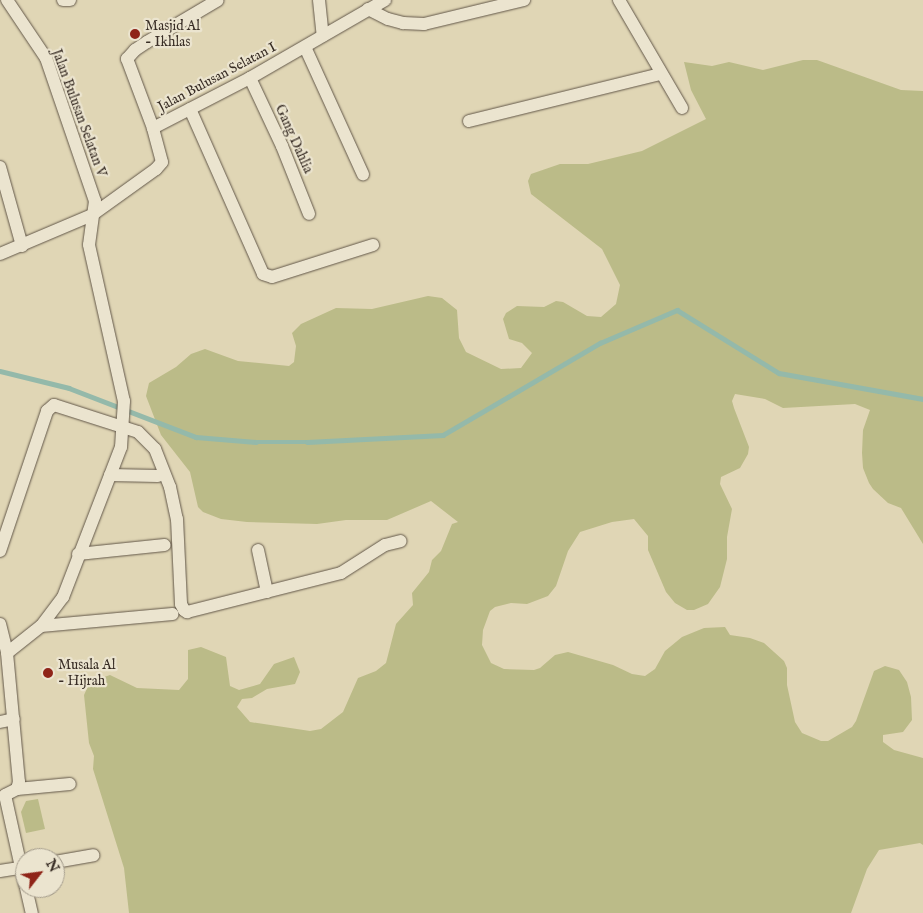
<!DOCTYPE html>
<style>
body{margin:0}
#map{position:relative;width:923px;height:913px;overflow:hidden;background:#e0d6b5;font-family:"IM FELL English",serif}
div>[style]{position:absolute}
.green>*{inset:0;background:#bb8}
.stream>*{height:4.5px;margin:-2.25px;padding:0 2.25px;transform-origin:2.25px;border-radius:2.25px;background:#94b9aa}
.roads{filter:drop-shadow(0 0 1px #625749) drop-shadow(0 0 1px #625749)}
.minor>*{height:12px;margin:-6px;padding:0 6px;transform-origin:6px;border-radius:6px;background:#ebe4cf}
.dots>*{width:14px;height:14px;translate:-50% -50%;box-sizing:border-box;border:2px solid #ebe4cf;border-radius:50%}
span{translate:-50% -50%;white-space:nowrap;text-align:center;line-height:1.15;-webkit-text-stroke:4.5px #ebe4cf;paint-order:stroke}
.poi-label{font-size:14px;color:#382d25}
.left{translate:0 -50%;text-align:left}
.street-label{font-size:14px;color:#382d25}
.north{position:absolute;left:15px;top:848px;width:50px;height:50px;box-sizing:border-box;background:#ebe4cf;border:1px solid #a39b8b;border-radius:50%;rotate:60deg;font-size:14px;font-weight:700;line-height:20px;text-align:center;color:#382d25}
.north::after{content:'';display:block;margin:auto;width:18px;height:22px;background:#8f2418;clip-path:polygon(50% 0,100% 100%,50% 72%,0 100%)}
</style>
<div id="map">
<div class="green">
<i style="clip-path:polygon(803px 60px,817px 60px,901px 90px,923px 91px,923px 544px,901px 508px,888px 503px,873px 489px,869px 483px,863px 468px,862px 453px,863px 430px,870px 410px,855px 404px,783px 408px,765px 399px,735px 394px,732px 401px,734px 408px,749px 447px,748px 454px,740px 468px,721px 477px,720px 484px,732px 509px,727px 537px,727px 559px,720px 587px,708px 604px,694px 610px,687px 610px,675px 603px,666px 592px,648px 550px,648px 536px,634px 519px,612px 522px,580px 532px,568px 551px,556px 586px,548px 596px,527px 604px,511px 603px,495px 607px,490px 611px,483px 630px,482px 645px,491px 663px,504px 669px,534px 670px,540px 668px,555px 655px,568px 652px,613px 665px,632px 674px,645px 676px,655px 669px,665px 651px,682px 637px,704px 628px,725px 627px,730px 635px,750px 638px,764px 643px,784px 661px,787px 668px,787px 685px,795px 722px,802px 733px,821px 741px,828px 741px,852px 727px,856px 721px,874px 671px,885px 666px,899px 670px,907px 682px,911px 697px,912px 720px,903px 732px,883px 735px,883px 742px,894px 750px,923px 758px,923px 845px,920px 843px,879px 850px,867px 869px,851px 913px,129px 913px,124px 868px,93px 769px,94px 756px,89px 743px,84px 695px,90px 682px,110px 675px,137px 688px,179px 690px,188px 679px,188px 650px,201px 647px,226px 657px,230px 686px,239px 690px,260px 684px,274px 664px,294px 657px,300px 672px,295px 684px,267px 689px,252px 698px,242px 699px,237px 707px,250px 722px,310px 731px,321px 729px,343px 712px,358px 678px,376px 671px,386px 663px,396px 624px,413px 605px,412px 593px,429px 572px,432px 560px,441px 551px,452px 524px,458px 522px,431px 501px,387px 520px,346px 520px,317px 524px,247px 522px,221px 519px,203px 512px,198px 507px,190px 472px,161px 435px,146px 396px,149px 383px,176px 367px,191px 354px,205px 349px,238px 361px,289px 366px,294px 362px,296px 346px,292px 333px,301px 324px,336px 308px,372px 309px,428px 296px,442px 298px,457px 310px,459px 338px,466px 352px,501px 369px,521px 368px,532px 353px,522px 343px,509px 339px,503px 319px,506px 313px,517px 306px,544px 307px,556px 301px,563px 302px,587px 316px,601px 317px,616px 304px,620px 285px,602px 249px,531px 194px,528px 181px,531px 174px,560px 164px,588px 164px,642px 151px,706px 119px,691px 90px,684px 62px,712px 66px,729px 62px,763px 70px)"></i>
<i style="clip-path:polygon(38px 799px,45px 829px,26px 833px,21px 812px,26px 801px)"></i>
</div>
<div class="stream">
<i style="left:0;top:371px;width:71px;rotate:13.8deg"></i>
<i style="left:69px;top:388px;width:136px;rotate:21.1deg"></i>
<i style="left:196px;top:437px;width:60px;rotate:4.8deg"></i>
<i style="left:256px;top:442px;width:51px"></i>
<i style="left:307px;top:442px;width:136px;rotate:-2.9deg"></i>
<i style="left:443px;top:435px;width:182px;rotate:-30.4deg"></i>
<i style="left:600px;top:343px;width:84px;rotate:-23.2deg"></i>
<i style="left:677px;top:310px;width:120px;rotate:31.7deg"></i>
<i style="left:779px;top:373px;width:146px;rotate:10.2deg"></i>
</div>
<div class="roads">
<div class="minor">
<i style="left:7px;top:0;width:70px;rotate:56.1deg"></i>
<i style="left:46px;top:58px;width:151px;rotate:71.1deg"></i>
<i style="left:95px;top:201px;width:44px;rotate:97.8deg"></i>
<i style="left:89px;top:245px;width:160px;rotate:77.4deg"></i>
<i style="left:124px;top:401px;width:46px;rotate:93.7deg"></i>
<i style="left:121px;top:447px;width:161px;rotate:111.1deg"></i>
<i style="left:63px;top:597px;width:36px;rotate:127deg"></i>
<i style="left:41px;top:626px;width:43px;rotate:141.5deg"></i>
<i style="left:7px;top:653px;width:130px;rotate:84.7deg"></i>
<i style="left:19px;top:782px;width:7px;rotate:106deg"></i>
<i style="left:17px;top:789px;width:13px;rotate:153deg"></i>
<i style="left:5px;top:795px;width:92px;rotate:77.5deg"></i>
<i style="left:63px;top:0;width:7px"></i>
<i style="left:319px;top:0;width:36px;rotate:84deg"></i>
<i style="left:619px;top:0;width:125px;rotate:59.7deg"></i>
<i style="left:368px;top:9px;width:22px;rotate:27deg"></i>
<i style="left:388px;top:19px;width:16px;rotate:15deg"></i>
<i style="left:403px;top:23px;width:21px;rotate:3deg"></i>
<i style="left:424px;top:24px;width:103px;rotate:-13.5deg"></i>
<i style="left:305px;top:47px;width:140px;rotate:65.5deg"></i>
<i style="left:250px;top:78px;width:75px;rotate:64.8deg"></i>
<i style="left:282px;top:146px;width:73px;rotate:68.3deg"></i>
<i style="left:190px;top:109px;width:180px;rotate:66.1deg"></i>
<i style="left:263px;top:274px;width:9px;rotate:18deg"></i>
<i style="left:272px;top:277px;width:106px;rotate:-17.6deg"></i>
<i style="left:469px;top:121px;width:198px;rotate:-13.8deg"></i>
<i style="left:153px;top:128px;width:74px;rotate:-110.6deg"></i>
<i style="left:127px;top:59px;width:12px;rotate:-48deg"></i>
<i style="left:135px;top:50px;width:14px;rotate:-34deg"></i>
<i style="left:147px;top:42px;width:82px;rotate:-30.6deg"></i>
<i style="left:0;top:167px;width:82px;rotate:74.4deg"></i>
<i style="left:0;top:254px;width:100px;rotate:-23deg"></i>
<i style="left:92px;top:215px;width:79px;rotate:-35.7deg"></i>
<i style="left:156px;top:169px;width:9px;rotate:-49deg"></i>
<i style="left:162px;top:162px;width:35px;rotate:-105deg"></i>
<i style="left:153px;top:128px;width:109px;rotate:-27.3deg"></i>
<i style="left:250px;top:78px;width:156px;rotate:-30deg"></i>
<i style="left:110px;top:475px;width:48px;rotate:1.2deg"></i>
<i style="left:258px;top:550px;width:43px;rotate:77.9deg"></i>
<i style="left:0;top:551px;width:148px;rotate:-71.4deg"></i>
<i style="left:47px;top:411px;width:9px;rotate:-41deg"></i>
<i style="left:54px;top:405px;width:88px;rotate:17.8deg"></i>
<i style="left:138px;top:432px;width:24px;rotate:45deg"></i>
<i style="left:155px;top:449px;width:41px;rotate:68.5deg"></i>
<i style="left:170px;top:487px;width:33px;rotate:78deg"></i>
<i style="left:177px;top:519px;width:85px;rotate:87.3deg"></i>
<i style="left:181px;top:604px;width:7px;rotate:63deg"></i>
<i style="left:184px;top:610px;width:4px;rotate:34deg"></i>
<i style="left:187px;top:612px;width:159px;rotate:-14.2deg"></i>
<i style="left:341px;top:573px;width:52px;rotate:-32.5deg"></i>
<i style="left:385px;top:545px;width:16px;rotate:-14deg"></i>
<i style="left:78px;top:554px;width:87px;rotate:-5.9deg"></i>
<i style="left:0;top:624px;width:30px;rotate:76deg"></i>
<i style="left:41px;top:626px;width:132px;rotate:-5.2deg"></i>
<i style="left:0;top:722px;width:14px;rotate:-12deg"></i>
<i style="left:17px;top:789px;width:53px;rotate:-5.4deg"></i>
<i style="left:55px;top:862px;width:39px;rotate:-10deg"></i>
<i style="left:0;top:871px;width:25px;rotate:-9deg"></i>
<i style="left:26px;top:888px;width:26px;rotate:77deg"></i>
</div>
</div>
<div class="dots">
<i style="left:135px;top:34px;background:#8f2418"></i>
<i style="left:48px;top:673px;background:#8f2418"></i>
</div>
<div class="poi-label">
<span class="left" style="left:145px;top:34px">Masjid Al<br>- Ikhlas</span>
<span class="left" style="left:58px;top:673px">Musala Al<br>- Hijrah</span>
</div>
<div class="street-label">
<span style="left:217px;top:77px;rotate:-28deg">Jalan Bulusan Selatan I</span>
<span style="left:79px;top:113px;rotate:70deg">Jalan Bulusan Selatan V</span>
<span style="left:294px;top:139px;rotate:66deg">Gang Dahlia</span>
</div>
<div class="north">N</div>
</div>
